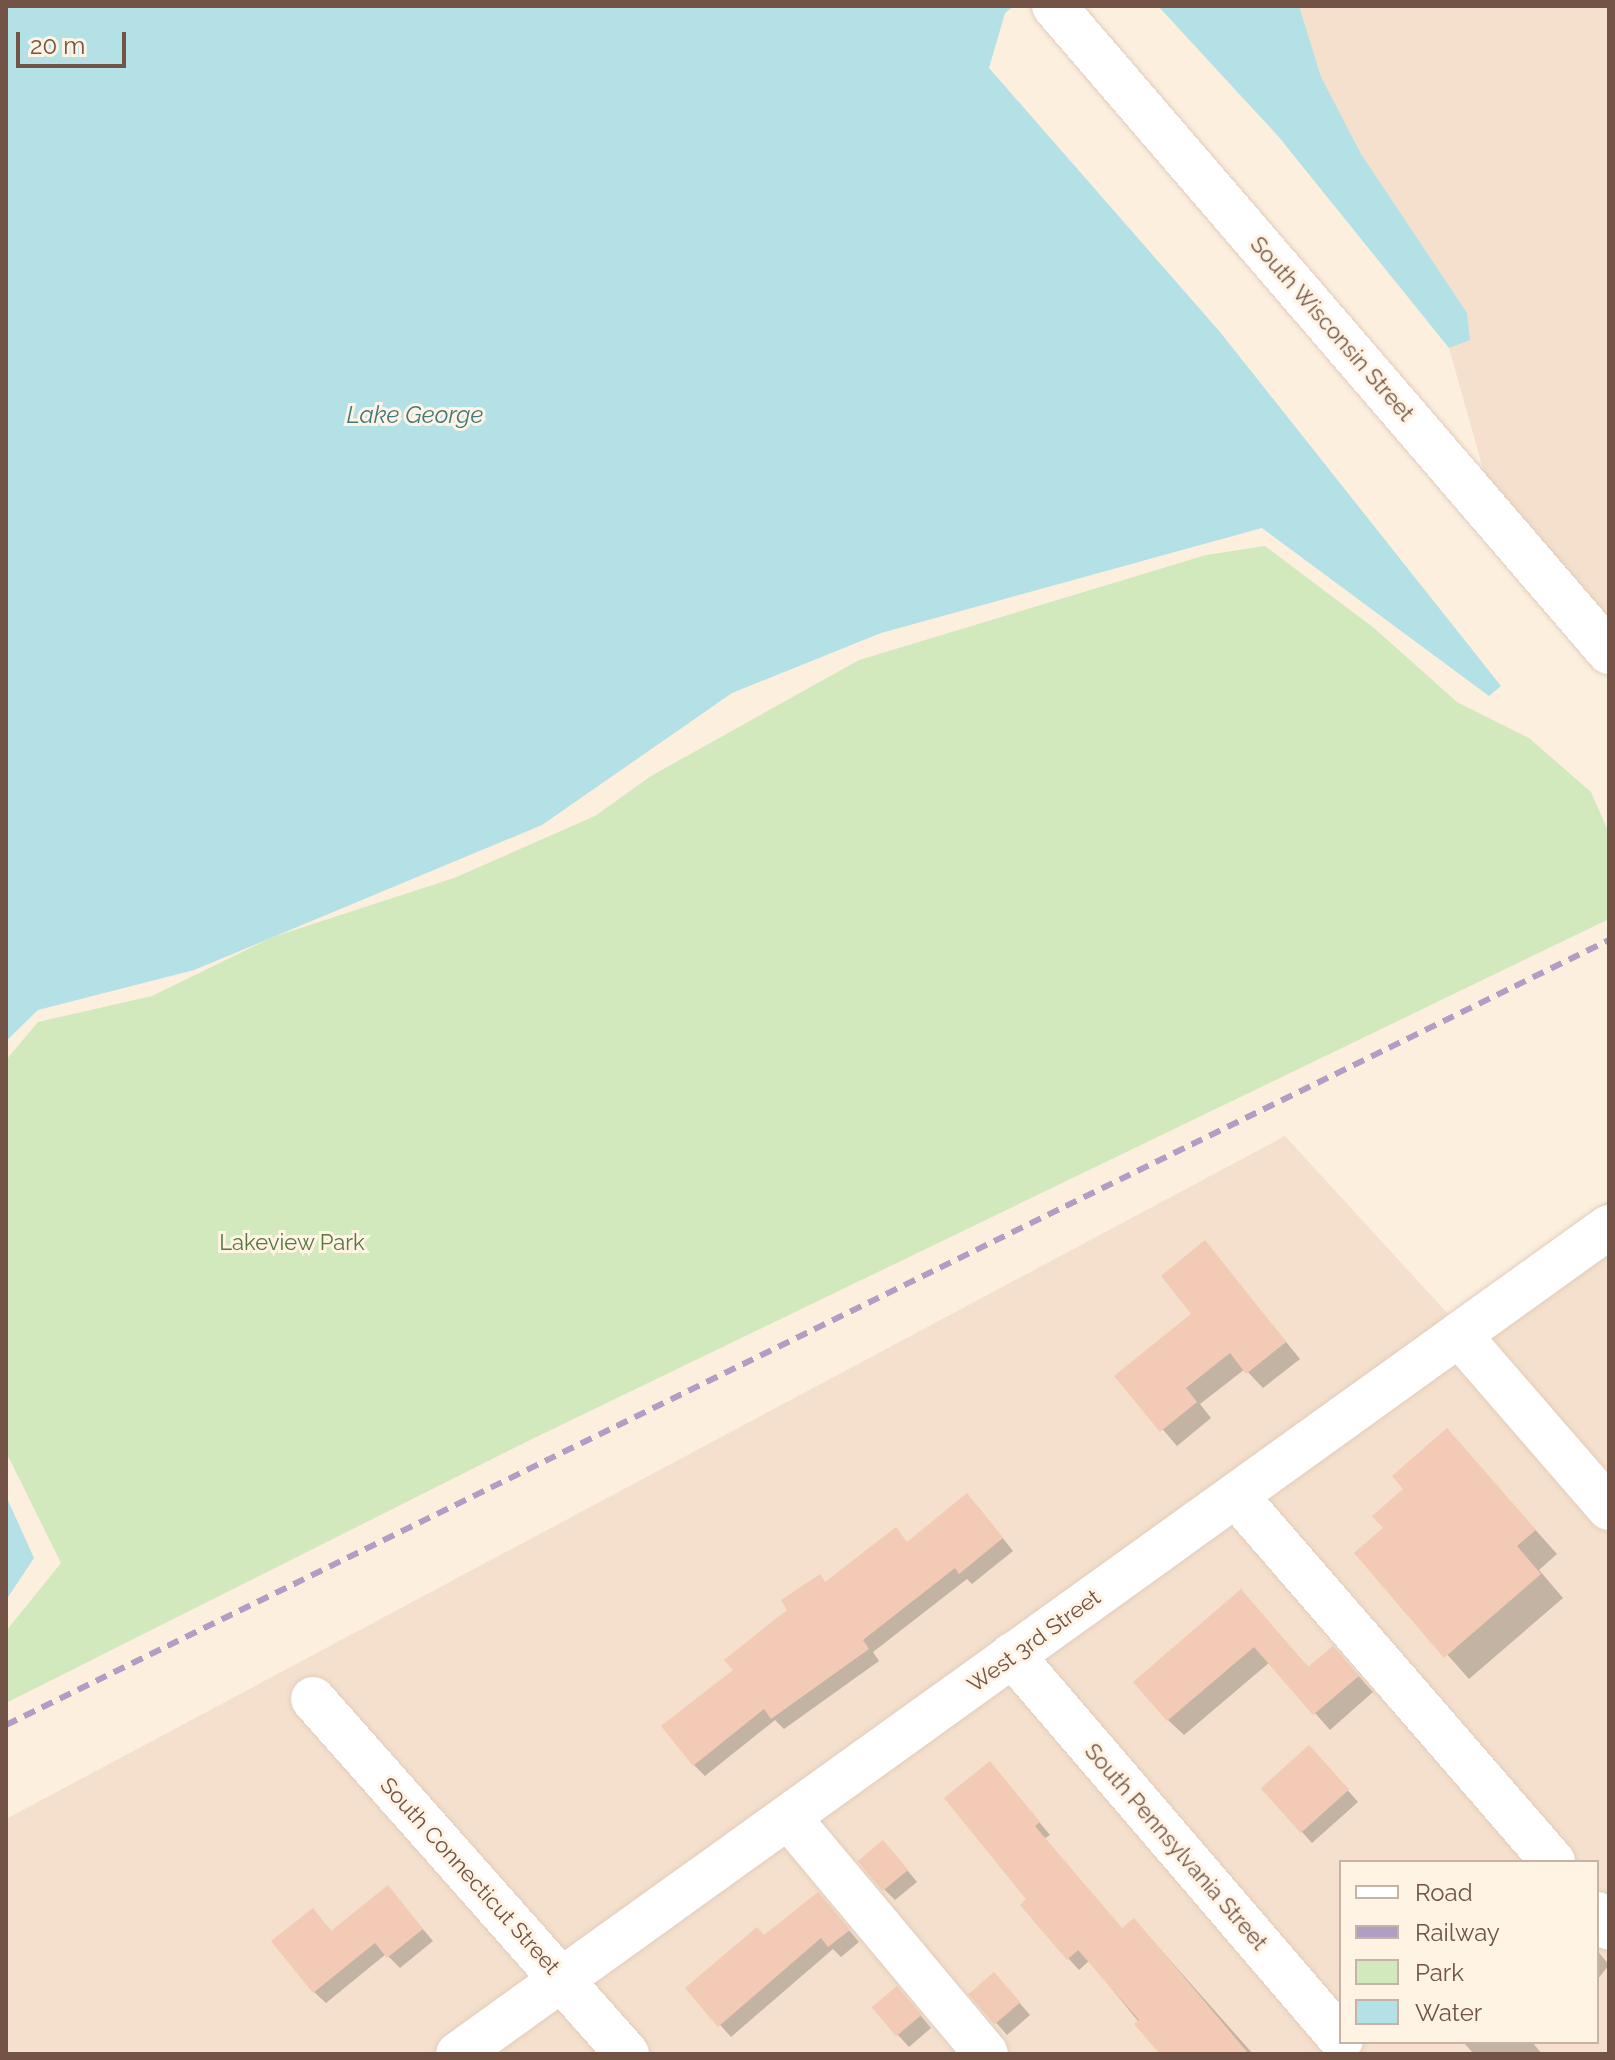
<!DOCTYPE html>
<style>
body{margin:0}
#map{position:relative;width:1615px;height:2060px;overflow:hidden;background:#fcefde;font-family:Raleway,sans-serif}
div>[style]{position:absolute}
.residential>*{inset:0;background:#f4e0cc}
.green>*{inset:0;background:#d2e9bd}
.water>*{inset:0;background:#b3e1e5}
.shadow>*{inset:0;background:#0003}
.building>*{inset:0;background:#f2cab5;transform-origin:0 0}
.roads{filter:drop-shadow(0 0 2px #e2ccbd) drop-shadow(0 0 2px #e2ccbd)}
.minor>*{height:44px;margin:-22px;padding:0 22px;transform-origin:22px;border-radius:22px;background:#fff}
.rail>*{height:6px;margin-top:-3px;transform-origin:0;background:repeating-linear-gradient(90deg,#b09ec4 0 12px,transparent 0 20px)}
span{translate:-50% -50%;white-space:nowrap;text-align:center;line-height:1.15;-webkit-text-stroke:6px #fff3e4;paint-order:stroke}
.street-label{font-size:22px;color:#725346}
.park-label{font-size:22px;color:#54783e}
.water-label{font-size:24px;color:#3d797f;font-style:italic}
.frame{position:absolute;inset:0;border:8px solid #725346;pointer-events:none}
.legend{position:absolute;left:1339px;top:1860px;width:260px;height:184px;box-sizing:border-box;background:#fff3e4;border:2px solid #c7b3a5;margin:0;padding:10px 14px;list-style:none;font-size:24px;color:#725346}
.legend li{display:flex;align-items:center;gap:16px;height:40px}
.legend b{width:40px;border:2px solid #c7b3a5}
.scale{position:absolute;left:16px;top:32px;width:110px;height:36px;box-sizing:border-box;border:4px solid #725346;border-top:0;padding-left:10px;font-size:24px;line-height:28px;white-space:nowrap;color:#725346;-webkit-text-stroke:6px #fff3e4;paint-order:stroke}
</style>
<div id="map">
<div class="residential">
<i style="clip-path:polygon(1230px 6px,1609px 6px,1609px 630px,1487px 483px,1449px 348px)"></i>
<i style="clip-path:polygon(evenodd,1285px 1136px,1449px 1315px,1609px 1200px,1609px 2054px,6px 2054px,6px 1819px,1285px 1136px,1341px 1862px,1597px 1862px,1597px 2042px,1341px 2042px,1341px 1862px)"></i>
</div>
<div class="green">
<i style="clip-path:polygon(1265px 546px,1374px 628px,1457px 702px,1529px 738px,1591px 792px,1609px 833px,1609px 919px,526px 1442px,6px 1703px,6px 1631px,61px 1563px,6px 1452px,6px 1060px,38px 1022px,152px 996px,273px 937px,454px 878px,595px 816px,651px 776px,859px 660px,1206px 555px)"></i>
</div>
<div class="water">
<i style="clip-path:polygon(6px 6px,1014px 6px,1005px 13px,989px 68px,1220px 332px,1501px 686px,1489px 696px,1262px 528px,881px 633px,732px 693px,542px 825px,194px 970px,38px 1010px,6px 1041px)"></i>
<i style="clip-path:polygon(1158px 6px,1299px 6px,1321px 77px,1361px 154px,1467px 313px,1470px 340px,1449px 348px,1278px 136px)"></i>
<i style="clip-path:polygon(6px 1496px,34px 1558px,6px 1600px)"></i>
</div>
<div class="shadow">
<i style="clip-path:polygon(1205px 1243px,1300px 1359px,1263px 1388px,1245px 1369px,1200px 1404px,1211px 1418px,1177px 1446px,1117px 1376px,1194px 1315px)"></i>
<i style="clip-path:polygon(1447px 1431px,1557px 1554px,1539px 1570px,1563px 1598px,1469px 1679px,1357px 1553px,1386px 1528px)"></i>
<i style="clip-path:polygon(978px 1507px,1013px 1551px,972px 1584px,967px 1579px,873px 1652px,879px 1661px,784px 1729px,775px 1720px,705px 1776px,694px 1765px,736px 1671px,826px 1584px)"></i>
<i style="clip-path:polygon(1241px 1592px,1309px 1668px,1348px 1664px,1373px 1692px,1330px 1730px,1270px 1662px,1184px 1735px,1168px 1720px)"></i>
<i style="clip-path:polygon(1320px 1759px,1358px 1802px,1312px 1843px,1262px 1788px)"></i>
<i style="clip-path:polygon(990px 1763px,1050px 1835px,1044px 1839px,1123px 1930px,1145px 1932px,1253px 2054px,1165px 2054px,1089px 1961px,1079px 1970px,1068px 1958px,1029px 1900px)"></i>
<i style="clip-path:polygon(894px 1854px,917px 1882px,895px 1900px,884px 1889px)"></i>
<i style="clip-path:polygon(388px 1888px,433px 1941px,400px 1968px,386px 1954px,326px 2003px,314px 1992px,313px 1910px,332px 1932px)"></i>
<i style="clip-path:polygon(829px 1906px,859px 1942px,841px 1957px,833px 1949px,731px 2037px,688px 1989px,764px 1937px)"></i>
<i style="clip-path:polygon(1597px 1950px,1609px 1965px,1597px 1980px)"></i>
<i style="clip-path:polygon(1005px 1986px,1030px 2015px,1007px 2035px,971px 1994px)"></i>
<i style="clip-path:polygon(908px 2000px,931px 2028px,909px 2047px,898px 2035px)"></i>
<i style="clip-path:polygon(1463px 2042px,1532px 2042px,1542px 2054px,1474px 2054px)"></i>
</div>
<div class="building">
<i style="clip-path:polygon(1205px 1240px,1286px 1342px,1246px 1374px,1230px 1353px,1186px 1388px,1197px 1402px,1160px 1432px,1114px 1376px,1191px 1314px,1161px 1276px)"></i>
<i style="clip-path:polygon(1447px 1428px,1536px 1530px,1517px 1546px,1541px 1574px,1444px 1658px,1354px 1553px,1383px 1528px,1372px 1516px,1403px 1489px,1392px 1476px)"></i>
<i style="clip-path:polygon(967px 1493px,1003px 1538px,959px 1574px,955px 1568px,863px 1640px,869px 1649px,771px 1719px,764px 1709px,693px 1766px,661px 1726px,733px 1670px,724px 1660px,787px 1610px,781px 1600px,820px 1574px,825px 1582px,896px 1527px,907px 1542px)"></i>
<i style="clip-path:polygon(1241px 1589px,1308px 1667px,1333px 1646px,1359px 1676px,1313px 1715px,1254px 1647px,1167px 1721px,1133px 1682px)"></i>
<i style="left:1309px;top:1745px;width:60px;height:65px;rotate:48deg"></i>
<i style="clip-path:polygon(990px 1761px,1040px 1822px,1035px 1826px,1122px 1928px,1134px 1918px,1249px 2054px,1160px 2054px,1134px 2024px,1139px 2020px,1078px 1950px,1067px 1960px,1020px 1905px,1026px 1899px,944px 1798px)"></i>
<i style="left:883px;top:1840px;width:39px;height:33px;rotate:50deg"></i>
<i style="clip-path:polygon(388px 1885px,423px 1929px,387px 1958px,375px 1943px,313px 1993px,271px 1941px,313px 1908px,331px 1931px)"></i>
<i style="clip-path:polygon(818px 1892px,850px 1930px,828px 1947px,821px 1938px,718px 2027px,685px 1988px,757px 1927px,764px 1935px)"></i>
<i style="left:994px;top:1972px;width:40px;height:34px;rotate:49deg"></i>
<i style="left:897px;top:1986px;width:38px;height:33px;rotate:50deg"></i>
</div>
<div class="roads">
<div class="minor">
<i style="left:1054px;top:6px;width:852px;rotate:49.33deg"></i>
<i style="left:1459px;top:1335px;width:229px;rotate:49.1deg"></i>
<i style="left:1237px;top:1497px;width:483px;rotate:49.1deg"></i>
<i style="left:1012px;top:1655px;width:506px;rotate:49.41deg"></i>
<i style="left:313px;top:1699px;width:474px;rotate:48.5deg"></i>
<i style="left:789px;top:1818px;width:307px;rotate:50.1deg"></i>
<i style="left:1597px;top:1914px;width:18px;rotate:49deg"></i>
<i style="left:458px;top:2054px;width:1417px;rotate:-35.7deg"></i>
</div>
</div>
<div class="rail">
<i style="left:6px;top:1725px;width:1785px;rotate:-26.09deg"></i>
</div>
<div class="street-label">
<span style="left:1332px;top:329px;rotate:49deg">South Wisconsin Street</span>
<span style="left:1034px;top:1641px;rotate:-36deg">West 3rd Street</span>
<span style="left:1176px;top:1847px;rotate:49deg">South Pennsylvania Street</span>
<span style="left:470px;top:1876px;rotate:48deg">South Connecticut Street</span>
</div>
<div class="park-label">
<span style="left:292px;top:1243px">Lakeview Park</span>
</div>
<div class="water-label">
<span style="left:415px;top:415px">Lake George</span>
</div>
<div class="frame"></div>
<ul class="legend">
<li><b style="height:10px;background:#fff"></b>Road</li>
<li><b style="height:10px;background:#b09ec4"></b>Railway</li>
<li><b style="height:22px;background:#d2e9bd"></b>Park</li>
<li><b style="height:22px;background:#b3e1e5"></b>Water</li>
</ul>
<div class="scale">20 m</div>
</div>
